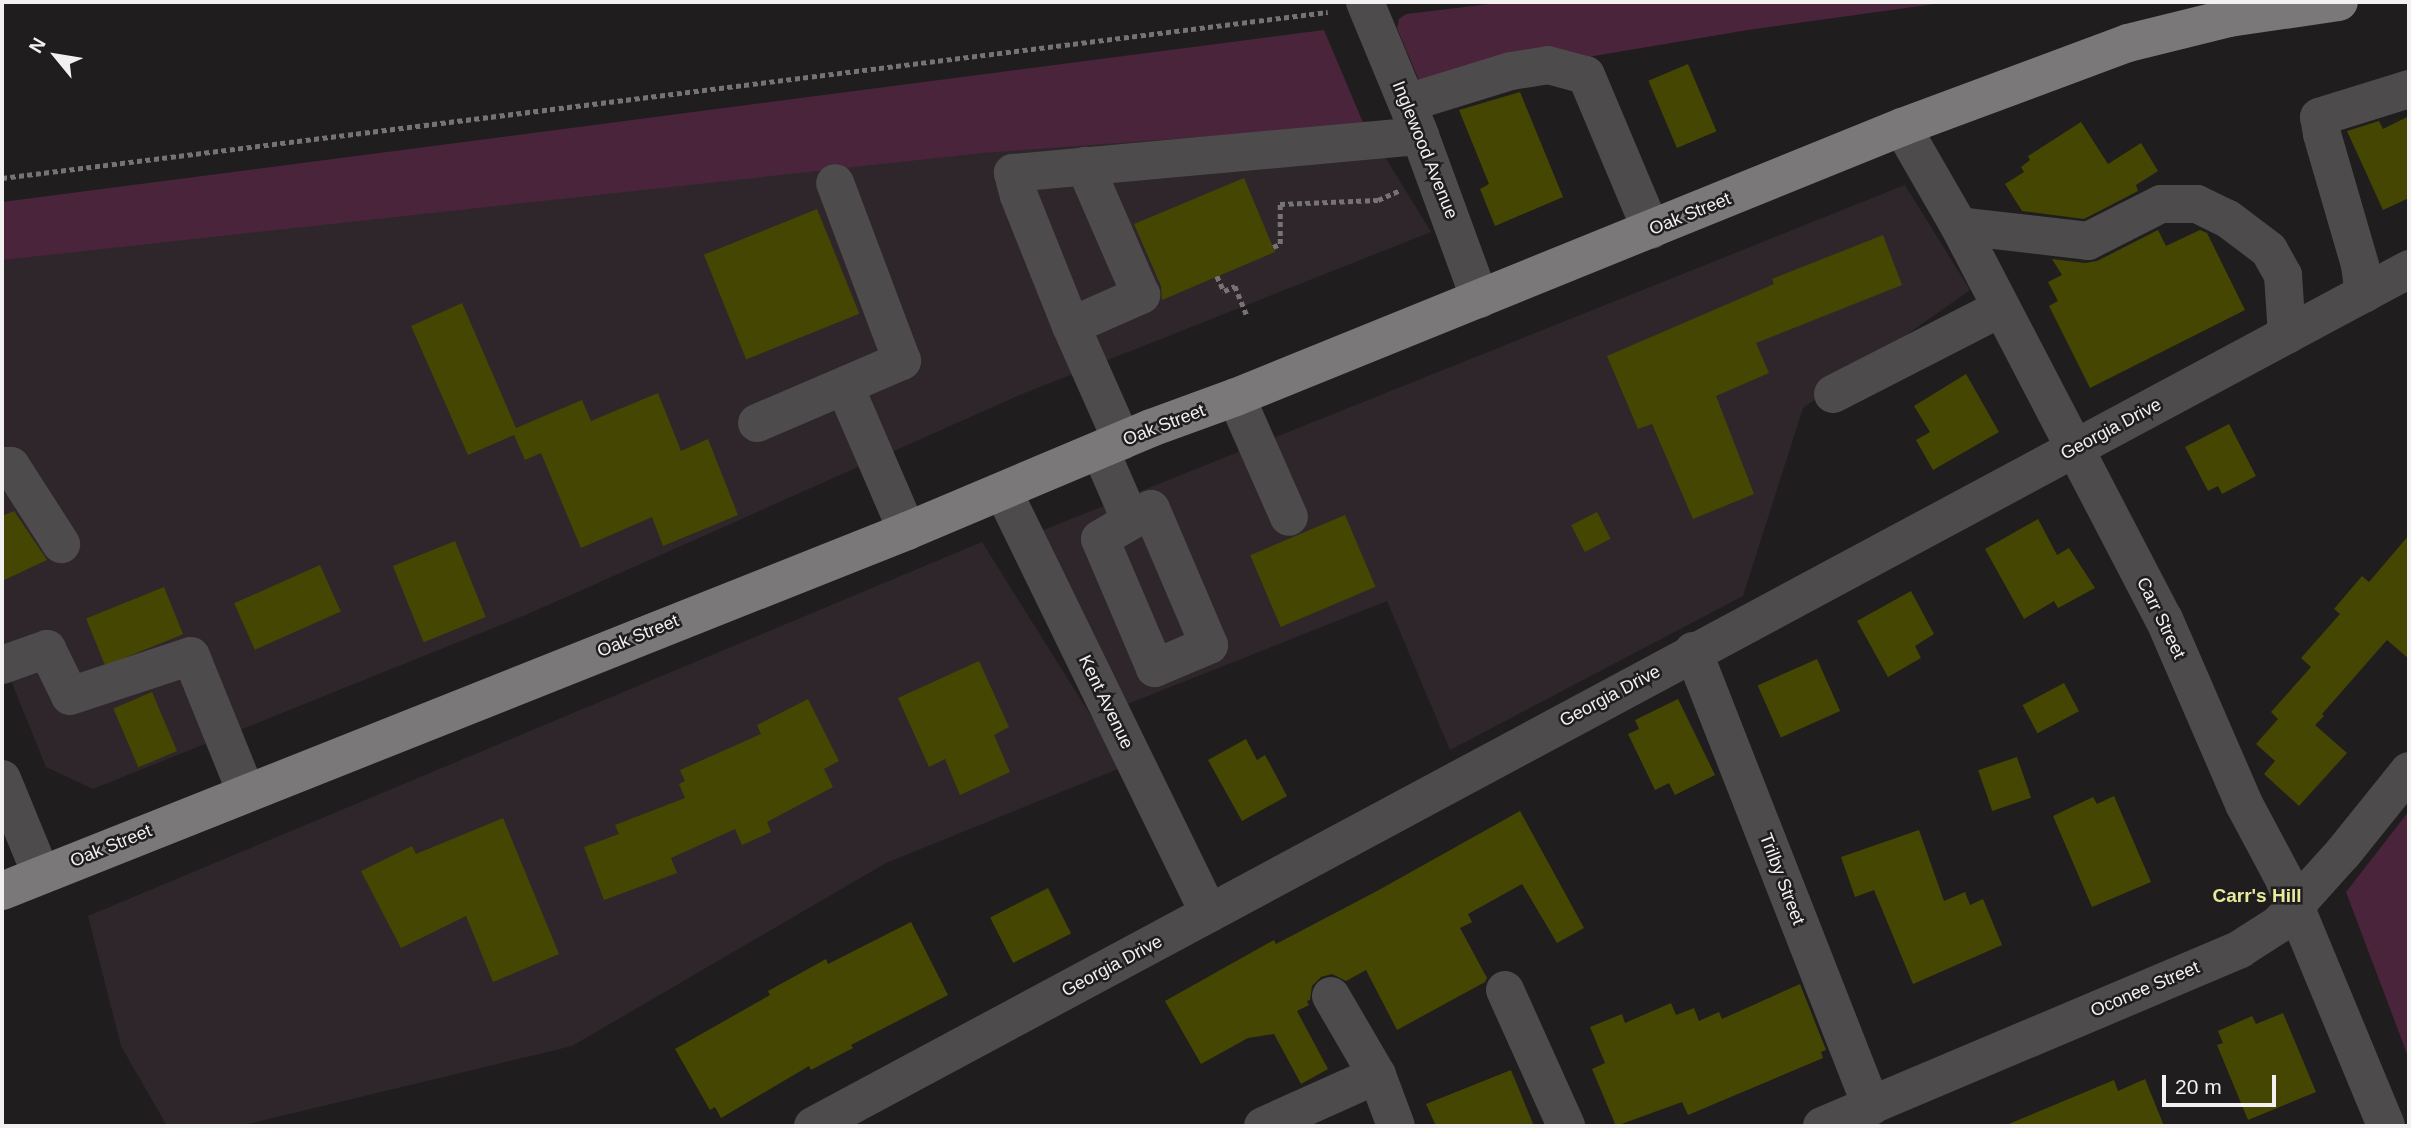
<!DOCTYPE html>
<style>
body{margin:0}
#map{position:relative;width:2411px;height:1128px;overflow:hidden;background:#201d1f;font-family:Arial,sans-serif}
div>[style]{position:absolute}
.built>*{inset:0;background:#2e262a}
.green>*{inset:0;background:#49243b}
.building>*{inset:0;background:#454602;transform-origin:0 0}
.path>*{height:4.5px;margin-top:-2.25px;transform-origin:0;background:repeating-linear-gradient(90deg,#767375 0 5px,transparent 0 8.5px)}
.minor>*{height:38px;margin:-19px;padding:0 19px;transform-origin:19px;border-radius:19px;background:#4d4b4c}
.major>*{height:38px;margin:-19px;padding:0 19px;transform-origin:19px;border-radius:19px;background:#7b7879}
span{translate:-50% -50%;white-space:nowrap;text-align:center;line-height:1.15;-webkit-text-stroke:5px #201d1f;paint-order:stroke}
.street-label{font-size:18px;color:#f2f0f1}
.neighbourhood-label{font-size:19px;color:#e7eb9c;font-weight:700}
.frame{position:absolute;inset:0;border:4px solid #f2f0f1;pointer-events:none}
.north{position:absolute;left:21px;top:21px;width:70px;height:70px;-webkit-text-stroke:5px #201d1f;paint-order:stroke;rotate:300deg;font-size:19px;font-weight:700;line-height:28px;text-align:center;color:#f2f0f1}
.north::after{content:'';display:block;margin:auto;width:24px;height:32px;background:#f2f0f1;clip-path:polygon(50% 0,100% 100%,50% 72%,0 100%)}
.scale{position:absolute;left:2162px;top:1075px;width:114px;height:32px;box-sizing:border-box;border:4px solid #f2f0f1;border-top:0;padding-left:9px;font-size:21px;line-height:24px;white-space:nowrap;color:#f2f0f1;-webkit-text-stroke:5px #201d1f;paint-order:stroke}
</style>
<div id="map">
<div class="built">
<i style="clip-path:polygon(1322px 54px,1431px 232px,1022px 394px,528px 614px,93px 789px,46px 767px,2px 658px,2px 240px)"></i>
<i style="clip-path:polygon(1905px 185px,1970px 290px,1803px 408px,1743px 596px,1450px 750px,1387px 601px,1125px 705px,1041px 531px)"></i>
<i style="clip-path:polygon(982px 542px,1123px 767px,886px 863px,572px 1046px,239px 1126px,167px 1126px,121px 1046px,88px 916px)"></i>
</div>
<div class="green">
<i style="clip-path:polygon(1506px 2px,1949px 2px,1748px 30px,1421px 85px,1397px 28px,1399px 19px,1406px 14px)"></i>
<i style="clip-path:polygon(1324px 30px,1364px 125px,983px 153px,2px 260px,2px 202px)"></i>
<i style="clip-path:polygon(2409px 811px,2409px 1059px,2346px 892px)"></i>
</div>
<div class="building">
<i style="left:1688px;top:64px;width:73px;height:43px;rotate:67deg"></i>
<i style="clip-path:polygon(1520px 92px,1563px 197px,1495px 226px,1480px 189px,1489px 184px,1459px 110px)"></i>
<i style="clip-path:polygon(2409px 116px,2409px 198px,2383px 210px,2347px 131px,2379px 121px,2383px 129px)"></i>
<i style="clip-path:polygon(2081px 122px,2108px 164px,2141px 143px,2158px 171px,2136px 185px,2138px 191px,2084px 219px,2022px 211px,2005px 184px,2024px 172px,2021px 167px,2030px 160px,2028px 156px)"></i>
<i style="clip-path:polygon(1244px 178px,1275px 252px,1162px 300px,1161px 286px,1134px 224px)"></i>
<i style="left:817px;top:209px;width:113px;height:122px;rotate:68deg"></i>
<i style="clip-path:polygon(2158px 230px,2166px 246px,2200px 230px,2207px 233px,2245px 310px,2090px 388px,2049px 306px,2058px 301px,2048px 282px,2062px 275px,2052px 259px,2085px 263px,2097px 261px)"></i>
<i style="clip-path:polygon(1883px 235px,1902px 285px,1756px 343px,1769px 373px,1716px 396px,1754px 494px,1693px 519px,1652px 424px,1638px 429px,1607px 356px,1774px 284px,1772px 279px)"></i>
<i style="clip-path:polygon(462px 303px,516px 428px,582px 400px,591px 421px,658px 393px,681px 451px,708px 439px,738px 515px,663px 546px,652px 517px,581px 548px,541px 453px,525px 460px,514px 435px,468px 455px,411px 326px)"></i>
<i style="clip-path:polygon(1966px 374px,1999px 432px,1933px 470px,1916px 440px,1930px 432px,1914px 406px)"></i>
<i style="clip-path:polygon(2229px 424px,2256px 476px,2222px 494px,2218px 486px,2208px 491px,2185px 447px)"></i>
<i style="clip-path:polygon(14px 511px,47px 560px,2px 581px,2px 516px)"></i>
<i style="left:1597px;top:512px;width:30px;height:29px;rotate:63deg"></i>
<i style="left:1345px;top:515px;width:78px;height:103px;rotate:67deg"></i>
<i style="clip-path:polygon(2038px 519px,2057px 555px,2069px 548px,2095px 588px,2058px 608px,2054px 601px,2024px 619px,1985px 549px)"></i>
<i style="clip-path:polygon(2409px 535px,2409px 659px,2387px 640px,2322px 714px,2324px 716px,2315px 725px,2347px 753px,2299px 806px,2264px 774px,2275px 761px,2256px 744px,2278px 719px,2271px 712px,2311px 667px,2301px 658px,2340px 614px,2334px 609px,2362px 576px,2369px 582px)"></i>
<i style="left:455px;top:541px;width:82px;height:67px;rotate:68deg"></i>
<i style="left:320px;top:565px;width:51px;height:94px;rotate:66deg"></i>
<i style="left:164px;top:587px;width:51px;height:84px;rotate:68deg"></i>
<i style="clip-path:polygon(1911px 591px,1934px 634px,1915px 646px,1921px 658px,1888px 677px,1857px 621px)"></i>
<i style="left:1817px;top:659px;width:57px;height:65px;rotate:66deg"></i>
<i style="clip-path:polygon(979px 661px,1009px 727px,994px 735px,1010px 772px,960px 795px,945px 759px,929px 767px,898px 698px)"></i>
<i style="left:2064px;top:683px;width:32px;height:47px;rotate:62deg"></i>
<i style="left:152px;top:692px;width:64px;height:42px;rotate:67deg"></i>
<i style="clip-path:polygon(808px 699px,839px 761px,824px 769px,833px 787px,767px 822px,771px 832px,742px 845px,735px 829px,671px 858px,677px 873px,604px 900px,584px 847px,619px 834px,615px 825px,685px 798px,679px 784px,685px 781px,680px 770px,761px 734px,757px 725px)"></i>
<i style="clip-path:polygon(1678px 699px,1715px 775px,1675px 795px,1669px 783px,1655px 790px,1628px 734px,1639px 729px,1635px 720px)"></i>
<i style="clip-path:polygon(1246px 739px,1257px 760px,1265px 755px,1287px 796px,1242px 821px,1208px 760px)"></i>
<i style="left:2017px;top:757px;width:43px;height:41px;rotate:71deg"></i>
<i style="clip-path:polygon(2114px 796px,2151px 882px,2092px 907px,2053px 816px,2093px 797px,2097px 804px)"></i>
<i style="clip-path:polygon(1520px 811px,1584px 928px,1557px 943px,1522px 884px,1468px 914px,1472px 922px,1460px 928px,1487px 978px,1485px 982px,1397px 1030px,1366px 970px,1346px 981px,1332px 974px,1321px 977px,1312px 986px,1310px 1000px,1307px 1001px,1309px 1005px,1297px 1011px,1328px 1069px,1301px 1084px,1274px 1034px,1248px 1038px,1201px 1064px,1165px 1001px,1274px 940px,1276px 944px,1377px 891px)"></i>
<i style="clip-path:polygon(503px 818px,559px 954px,493px 982px,466px 916px,401px 948px,361px 871px,412px 846px,416px 854px)"></i>
<i style="clip-path:polygon(1919px 830px,1944px 901px,1965px 892px,1970px 905px,1983px 899px,2002px 945px,1913px 984px,1874px 890px,1855px 897px,1841px 857px)"></i>
<i style="left:1048px;top:888px;width:51px;height:65px;rotate:63deg"></i>
<i style="clip-path:polygon(911px 922px,948px 995px,851px 1045px,853px 1048px,826px 1062px,811px 1070px,809px 1066px,721px 1118px,715px 1107px,710px 1110px,675px 1049px,770px 995px,768px 991px,826px 959px,828px 964px)"></i>
<i style="clip-path:polygon(1800px 984px,1826px 1050px,1821px 1052px,1823px 1058px,1688px 1115px,1682px 1102px,1616px 1126px,1592px 1069px,1605px 1063px,1590px 1027px,1622px 1014px,1625px 1023px,1671px 1003px,1676px 1015px,1694px 1008px,1699px 1021px,1719px 1012px,1722px 1019px)"></i>
<i style="clip-path:polygon(2283px 1013px,2316px 1092px,2248px 1120px,2217px 1045px,2223px 1043px,2218px 1031px,2252px 1016px,2256px 1024px)"></i>
<i style="clip-path:polygon(1511px 1070px,1534px 1126px,1436px 1126px,1426px 1104px)"></i>
<i style="clip-path:polygon(2145px 1079px,2164px 1126px,2004px 1126px,2114px 1080px,2118px 1091px)"></i>
</div>
<div class="path">
<i style="left:2px;top:178px;width:1336px;rotate:-7.14deg"></i>
<i style="left:1273px;top:247px;width:8px;rotate:-23deg"></i>
<i style="left:1280px;top:244px;width:40px;rotate:-90deg"></i>
<i style="left:1280px;top:204px;width:98px;rotate:-2.3deg"></i>
<i style="left:1378px;top:200px;width:24px;rotate:-24deg"></i>
<i style="left:1217px;top:276px;width:17px;rotate:65deg"></i>
<i style="left:1224px;top:291px;width:12px;rotate:-24deg"></i>
<i style="left:1235px;top:286px;width:32px;rotate:68deg"></i>
</div>
<div class="minor">
<i style="left:1365px;top:2px;width:139px;rotate:67.5deg"></i>
<i style="left:1418px;top:130px;width:180px;rotate:69.9deg"></i>
<i style="left:1407px;top:103px;width:109px;rotate:-17.1deg"></i>
<i style="left:1511px;top:71px;width:37px;rotate:-9deg"></i>
<i style="left:1548px;top:65px;width:39px;rotate:15deg"></i>
<i style="left:1586px;top:75px;width:168px;rotate:67.2deg"></i>
<i style="left:1902px;top:127px;width:114px;rotate:60.1deg"></i>
<i style="left:1959px;top:226px;width:443px;rotate:62.5deg"></i>
<i style="left:2164px;top:619px;width:202px;rotate:66.6deg"></i>
<i style="left:2244px;top:804px;width:83px;rotate:61.9deg"></i>
<i style="left:2283px;top:877px;width:269px;rotate:67.5deg"></i>
<i style="left:1959px;top:226px;width:130px;rotate:6.6deg"></i>
<i style="left:2088px;top:241px;width:82px;rotate:-26.9deg"></i>
<i style="left:2161px;top:204px;width:36px"></i>
<i style="left:2197px;top:204px;width:34px;rotate:26deg"></i>
<i style="left:2228px;top:219px;width:51px;rotate:37.1deg"></i>
<i style="left:2269px;top:250px;width:29px;rotate:61deg"></i>
<i style="left:2283px;top:275px;width:60px;rotate:86.2deg"></i>
<i style="left:2364px;top:294px;width:29px;rotate:-98deg"></i>
<i style="left:2360px;top:265px;width:136px;rotate:-106.2deg"></i>
<i style="left:2322px;top:134px;width:17px;rotate:-100deg"></i>
<i style="left:2319px;top:117px;width:94px;rotate:-17.3deg"></i>
<i style="left:1071px;top:326px;width:77px;rotate:-23.9deg"></i>
<i style="left:1141px;top:295px;width:141px;rotate:-113.5deg"></i>
<i style="left:845px;top:387px;width:157px;rotate:66.7deg"></i>
<i style="left:1833px;top:394px;width:189px;rotate:-27.1deg"></i>
<i style="left:1236px;top:397px;width:131px;rotate:66.2deg"></i>
<i style="left:757px;top:423px;width:158px;rotate:-23.2deg"></i>
<i style="left:902px;top:361px;width:190px;rotate:-110.6deg"></i>
<i style="left:1122px;top:441px;width:126px;rotate:-113.9deg"></i>
<i style="left:1071px;top:326px;width:140px;rotate:-111.8deg"></i>
<i style="left:1019px;top:196px;width:24px;rotate:-105deg"></i>
<i style="left:1013px;top:173px;width:409px;rotate:-5.2deg"></i>
<i style="left:1100px;top:450px;width:75px;rotate:66.5deg"></i>
<i style="left:2px;top:466px;width:9px"></i>
<i style="left:11px;top:466px;width:93px;rotate:57.3deg"></i>
<i style="left:1003px;top:491px;width:470px;rotate:64deg"></i>
<i style="left:1151px;top:509px;width:148px;rotate:66.9deg"></i>
<i style="left:1209px;top:645px;width:59px;rotate:156.9deg"></i>
<i style="left:1155px;top:668px;width:140px;rotate:-113.1deg"></i>
<i style="left:1100px;top:539px;width:59px;rotate:-30.5deg"></i>
<i style="left:1693px;top:651px;width:489px;rotate:68.6deg"></i>
<i style="left:2px;top:665px;width:48px;rotate:-19.6deg"></i>
<i style="left:47px;top:649px;width:52px;rotate:63.9deg"></i>
<i style="left:70px;top:696px;width:127px;rotate:-18.3deg"></i>
<i style="left:191px;top:656px;width:147px;rotate:68deg"></i>
<i style="left:2px;top:779px;width:103px;rotate:67.7deg"></i>
<i style="left:1505px;top:990px;width:149px;rotate:65.8deg"></i>
<i style="left:1331px;top:996px;width:91px;rotate:59.8deg"></i>
<i style="left:1377px;top:1075px;width:54px;rotate:69.6deg"></i>
<i style="left:813px;top:1126px;width:1812px;rotate:-28.23deg"></i>
<i style="left:1263px;top:1126px;width:125px;rotate:-24.1deg"></i>
<i style="left:1822px;top:1126px;width:454px;rotate:-22.9deg"></i>
<i style="left:2240px;top:949px;width:46px;rotate:-32.7deg"></i>
<i style="left:2279px;top:924px;width:96px;rotate:-48deg"></i>
<i style="left:2343px;top:853px;width:105px;rotate:-51.2deg"></i>
</div>
<div class="major">
<i style="left:2px;top:891px;width:974px;rotate:-21.69deg"></i>
<i style="left:907px;top:531px;width:265px;rotate:-22.9deg"></i>
<i style="left:1151px;top:428px;width:90px;rotate:-20deg"></i>
<i style="left:1236px;top:397px;width:719px;rotate:-22.07deg"></i>
<i style="left:1902px;top:127px;width:241px;rotate:-20.4deg"></i>
<i style="left:2128px;top:43px;width:104px;rotate:-13.9deg"></i>
<i style="left:2229px;top:18px;width:111px;rotate:-8.3deg"></i>
</div>
<div class="street-label">
<span style="left:1425px;top:150px;rotate:68deg">Inglewood Avenue</span>
<span style="left:1690px;top:214px;rotate:-22deg">Oak Street</span>
<span style="left:1164px;top:425px;rotate:-21deg">Oak Street</span>
<span style="left:2111px;top:429px;rotate:-28deg">Georgia Drive</span>
<span style="left:2161px;top:618px;rotate:64deg">Carr Street</span>
<span style="left:638px;top:636px;rotate:-22deg">Oak Street</span>
<span style="left:1610px;top:696px;rotate:-28deg">Georgia Drive</span>
<span style="left:1106px;top:702px;rotate:64deg">Kent Avenue</span>
<span style="left:111px;top:846px;rotate:-22deg">Oak Street</span>
<span style="left:1782px;top:879px;rotate:69deg">Trilby Street</span>
<span style="left:1112px;top:966px;rotate:-28deg">Georgia Drive</span>
<span style="left:2145px;top:989px;rotate:-23deg">Oconee Street</span>
</div>
<div class="neighbourhood-label">
<span style="left:2257px;top:896px">Carr's Hill</span>
</div>
<div class="frame"></div>
<div class="north">N</div>
<div class="scale">20 m</div>
</div>
